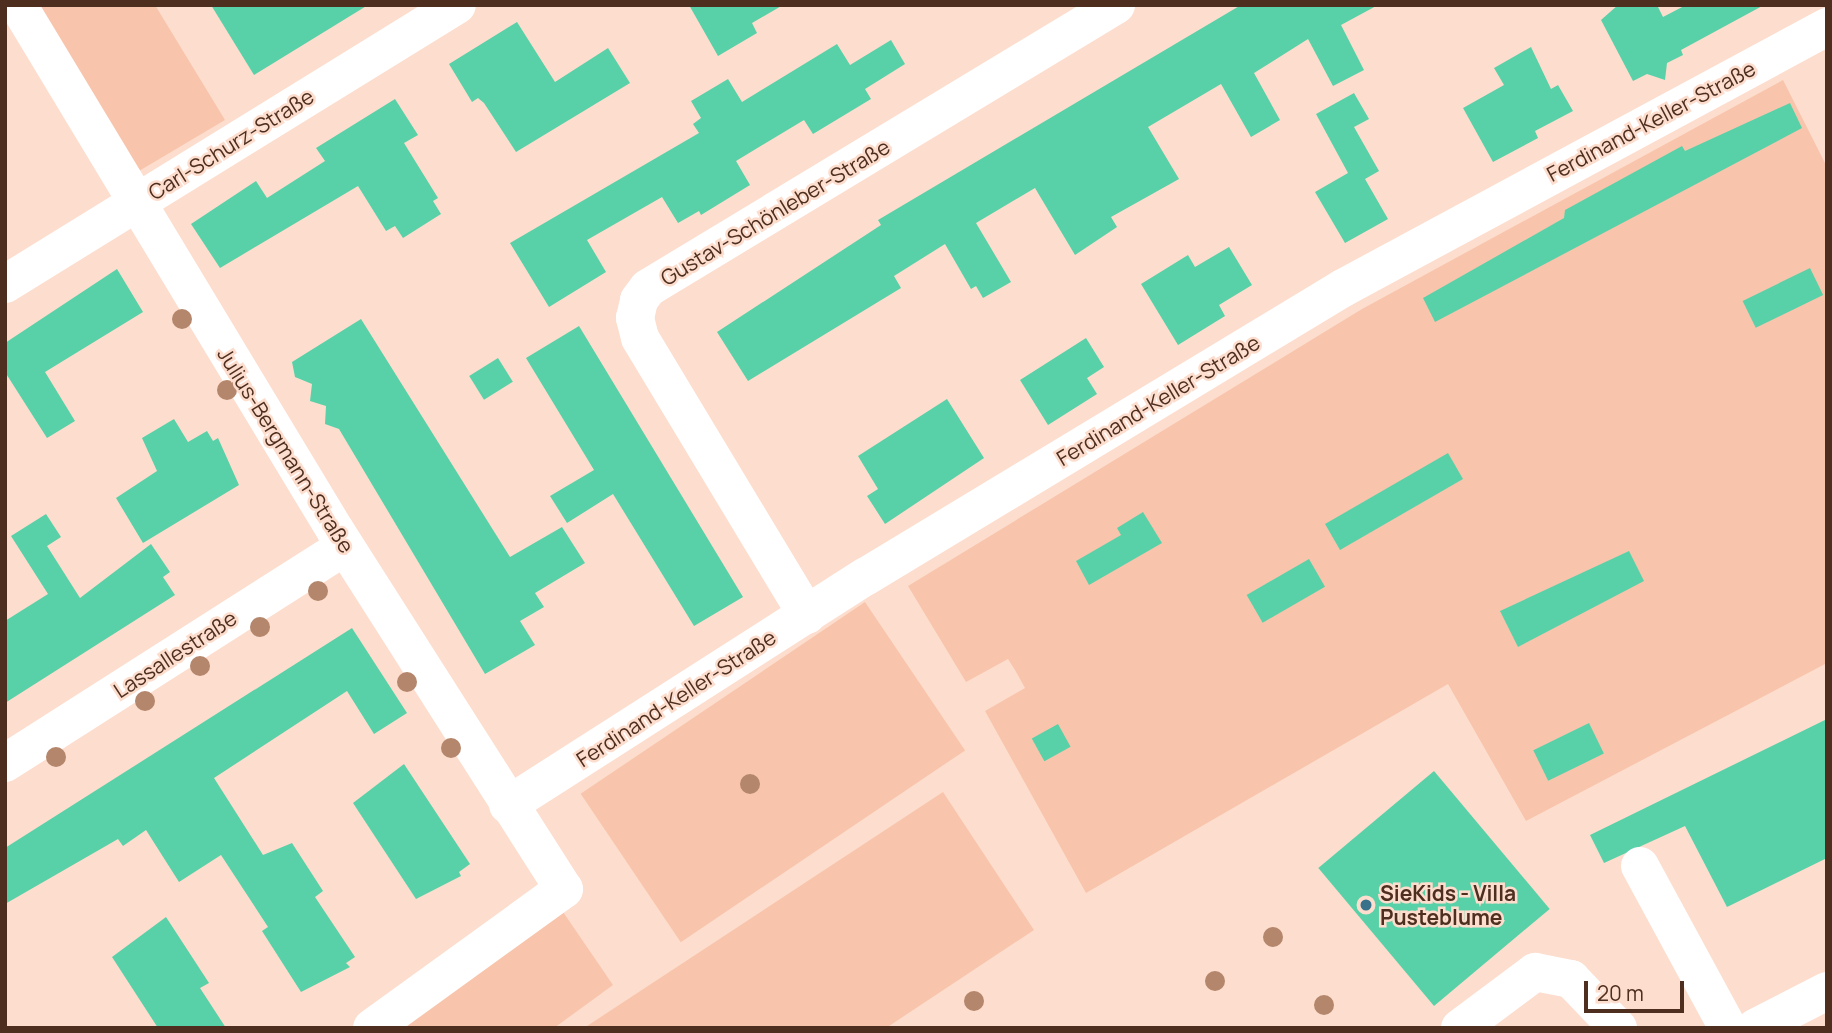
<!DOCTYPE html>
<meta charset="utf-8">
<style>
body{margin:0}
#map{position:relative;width:1832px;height:1033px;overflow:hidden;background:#fdddcd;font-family:Manrope,sans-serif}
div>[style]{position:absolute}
.green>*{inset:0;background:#f8c5ac;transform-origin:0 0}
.building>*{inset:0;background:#58d1a8;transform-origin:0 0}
.minor>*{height:38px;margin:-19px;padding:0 19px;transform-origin:19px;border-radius:19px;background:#fff}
.trees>*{width:20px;height:20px;margin:-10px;border-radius:50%;background:#b4866c}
.dots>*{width:19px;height:19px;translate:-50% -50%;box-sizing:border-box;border:4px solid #fdddcd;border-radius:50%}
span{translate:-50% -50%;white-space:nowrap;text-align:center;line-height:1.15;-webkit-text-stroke:5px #fdddcd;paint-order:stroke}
.street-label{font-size:21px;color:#4e2f1f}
.poi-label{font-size:21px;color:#4e2f1f;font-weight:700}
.left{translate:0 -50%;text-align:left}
.frame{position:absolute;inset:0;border:7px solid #4e2f1f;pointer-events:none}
.scale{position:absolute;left:1584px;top:981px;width:100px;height:32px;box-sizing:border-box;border:4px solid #4e2f1f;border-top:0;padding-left:9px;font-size:21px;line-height:24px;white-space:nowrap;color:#4e2f1f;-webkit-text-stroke:5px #fdddcd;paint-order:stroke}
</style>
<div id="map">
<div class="green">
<i style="clip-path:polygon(39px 5px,155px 5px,225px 120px,139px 171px)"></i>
<i style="clip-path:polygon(1783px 80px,1827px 167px,1827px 663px,1526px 821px,1448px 684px,1086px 893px,985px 711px,1025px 688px,1015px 670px,1008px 659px,966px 682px,908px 586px,1362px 309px)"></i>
<i style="left:865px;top:602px;width:179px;height:343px;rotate:56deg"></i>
<i style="clip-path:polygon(943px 792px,1034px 930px,886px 1028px,584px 1028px)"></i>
<i style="clip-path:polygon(561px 909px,613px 985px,554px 1028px,392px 1028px)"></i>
</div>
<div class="building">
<i style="clip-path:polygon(211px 5px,368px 5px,254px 75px)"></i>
<i style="clip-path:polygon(689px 5px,783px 5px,752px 23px,757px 33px,718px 56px)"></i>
<i style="clip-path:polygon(1241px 5px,1378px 5px,1341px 25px,1364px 70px,1333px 86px,1308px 39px,1254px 73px,1280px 120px,1251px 137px,1221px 84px,1148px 127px,1179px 179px,1111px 217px,1117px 227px,1075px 255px,1035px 188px,976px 223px,1011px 282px,983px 298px,976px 286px,971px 289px,945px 244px,894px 276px,901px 288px,748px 381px,717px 332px,881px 225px,878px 220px)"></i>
<i style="clip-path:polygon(1618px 5px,1657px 5px,1663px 17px,1686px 5px,1764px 5px,1681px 50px,1683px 55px,1667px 63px,1665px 80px,1647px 74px,1633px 81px,1601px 20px)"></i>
<i style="clip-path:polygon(517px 22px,555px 82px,608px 48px,630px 83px,516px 152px,484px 103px,478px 98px,472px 102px,449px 64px)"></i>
<i style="clip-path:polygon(891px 40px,905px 64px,865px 89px,871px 99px,813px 134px,804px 120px,736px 161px,750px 185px,701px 215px,699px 211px,678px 223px,662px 197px,587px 240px,606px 272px,549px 307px,510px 243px,699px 133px,693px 124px,701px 118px,691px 101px,728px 79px,742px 102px,837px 44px,850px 65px)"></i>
<i style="clip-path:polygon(1531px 47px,1551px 89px,1558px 85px,1573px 111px,1535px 131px,1538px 138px,1493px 162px,1463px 108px,1504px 85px,1494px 68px)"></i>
<i style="clip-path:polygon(1354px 93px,1369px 119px,1354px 127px,1379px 171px,1365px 179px,1388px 219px,1345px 243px,1315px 192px,1348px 173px,1316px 114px)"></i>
<i style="clip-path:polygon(395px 99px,418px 135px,404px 143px,438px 198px,433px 201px,441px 214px,403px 238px,395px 226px,386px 231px,358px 186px,220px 268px,191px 224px,256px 181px,267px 198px,325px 161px,316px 148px)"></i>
<i style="clip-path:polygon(1790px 103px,1802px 128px,1435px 322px,1423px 298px,1564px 218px,1565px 210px,1682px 146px,1685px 151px)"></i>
<i style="clip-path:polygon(1229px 247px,1252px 285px,1219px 305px,1225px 316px,1178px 345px,1141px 284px,1188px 255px,1195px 267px)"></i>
<i style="left:1810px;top:268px;width:30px;height:75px;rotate:64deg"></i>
<i style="clip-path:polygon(117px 269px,143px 312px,45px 372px,75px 421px,47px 438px,5px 372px,5px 343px)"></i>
<i style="clip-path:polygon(361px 319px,510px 557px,562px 527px,585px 563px,535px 593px,544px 607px,520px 621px,535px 645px,485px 674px,339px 429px,325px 424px,326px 406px,310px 401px,312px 384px,295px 377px,292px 362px)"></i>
<i style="clip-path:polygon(579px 326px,743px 597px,694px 626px,613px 494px,567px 523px,550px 496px,594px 470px,526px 358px)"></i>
<i style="clip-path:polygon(1086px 338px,1104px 367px,1087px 378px,1097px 394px,1048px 425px,1020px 380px)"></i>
<i style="left:498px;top:358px;width:28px;height:34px;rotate:58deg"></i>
<i style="clip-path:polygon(947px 399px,984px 458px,885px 524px,867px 496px,878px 489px,858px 456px)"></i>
<i style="clip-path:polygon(174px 419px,188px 442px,207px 431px,213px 441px,218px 438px,239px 485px,143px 543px,116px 498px,157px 471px,142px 438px)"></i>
<i style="left:1448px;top:453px;width:30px;height:142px;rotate:60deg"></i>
<i style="clip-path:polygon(1143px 512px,1162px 543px,1089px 585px,1076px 561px,1121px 535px,1117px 528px)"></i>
<i style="clip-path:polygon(46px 514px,61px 537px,47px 546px,80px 598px,151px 544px,170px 572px,163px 577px,175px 595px,5px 703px,5px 621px,48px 594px,11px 536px)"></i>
<i style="clip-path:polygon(1629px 551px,1644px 581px,1518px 647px,1500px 611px)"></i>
<i style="left:1309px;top:559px;width:32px;height:72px;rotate:60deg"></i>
<i style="clip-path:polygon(352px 628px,407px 713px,374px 734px,347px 691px,214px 778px,263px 855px,292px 843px,323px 891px,315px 897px,355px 957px,346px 963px,350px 967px,301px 992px,262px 931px,268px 927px,221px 855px,179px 882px,146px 830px,123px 846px,118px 839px,5px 904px,5px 848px)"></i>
<i style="clip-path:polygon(1827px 719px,1827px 858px,1727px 907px,1685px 826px,1604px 863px,1590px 835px)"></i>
<i style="left:1589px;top:723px;width:34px;height:62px;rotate:64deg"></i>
<i style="left:1058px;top:724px;width:26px;height:30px;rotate:61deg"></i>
<i style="clip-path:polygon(404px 764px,470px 864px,459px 872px,461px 876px,416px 899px,353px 803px)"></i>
<i style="left:1434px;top:771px;width:180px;height:151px;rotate:50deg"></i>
<i style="clip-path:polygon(166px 917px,209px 983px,200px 988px,226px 1028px,158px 1028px,112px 957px)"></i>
</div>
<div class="minor">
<i style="left:18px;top:5px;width:613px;rotate:58.88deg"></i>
<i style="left:335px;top:530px;width:426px;rotate:57.5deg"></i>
<i style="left:564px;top:889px;width:237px;rotate:144.1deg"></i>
<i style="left:5px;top:284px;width:531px;rotate:-31.69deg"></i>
<i style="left:807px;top:615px;width:323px;rotate:-121.1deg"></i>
<i style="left:640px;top:338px;width:21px;rotate:-104deg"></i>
<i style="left:635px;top:318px;width:18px;rotate:-77deg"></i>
<i style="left:639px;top:300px;width:15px;rotate:-53deg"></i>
<i style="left:648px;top:288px;width:547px;rotate:-31.16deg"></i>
<i style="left:5px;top:763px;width:403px;rotate:-32.5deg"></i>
<i style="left:508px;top:805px;width:424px;rotate:-32.6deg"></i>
<i style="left:865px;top:577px;width:559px;rotate:-31.16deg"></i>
<i style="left:1343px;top:288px;width:550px;rotate:-28.34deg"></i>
<i style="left:1640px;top:866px;width:184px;rotate:61.5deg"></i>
<i style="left:1460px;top:1028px;width:94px;rotate:-36.7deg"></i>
<i style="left:1535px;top:972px;width:37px;rotate:11deg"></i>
<i style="left:1571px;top:979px;width:68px;rotate:46.2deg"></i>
<i style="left:1755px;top:1028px;width:81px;rotate:-27.2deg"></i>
</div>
<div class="trees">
<i style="left:182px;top:319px"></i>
<i style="left:227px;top:390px"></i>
<i style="left:318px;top:591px"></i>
<i style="left:260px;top:627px"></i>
<i style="left:200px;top:666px"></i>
<i style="left:407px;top:682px"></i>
<i style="left:145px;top:701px"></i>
<i style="left:451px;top:748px"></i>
<i style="left:56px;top:757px"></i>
<i style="left:750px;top:784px"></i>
<i style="left:1273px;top:937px"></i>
<i style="left:1215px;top:981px"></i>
<i style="left:974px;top:1001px"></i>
<i style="left:1324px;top:1005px"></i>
</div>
<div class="dots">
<i style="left:1366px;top:905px;background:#37718a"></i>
</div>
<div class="street-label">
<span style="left:1651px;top:121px;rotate:-28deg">Ferdinand-Keller-Straße</span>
<span style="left:231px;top:144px;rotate:-32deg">Carl-Schurz-Straße</span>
<span style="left:775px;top:212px;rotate:-31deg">Gustav-Schönleber-Straße</span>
<span style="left:1158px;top:400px;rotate:-31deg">Ferdinand-Keller-Straße</span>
<span style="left:286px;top:450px;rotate:58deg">Julius-Bergmann-Straße</span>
<span style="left:175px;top:654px;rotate:-33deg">Lassallestraße</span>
<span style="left:676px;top:698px;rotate:-33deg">Ferdinand-Keller-Straße</span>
</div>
<div class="poi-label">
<span class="left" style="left:1380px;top:905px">SieKids - Villa<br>Pusteblume</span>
</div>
<div class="frame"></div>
<div class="scale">20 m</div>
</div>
